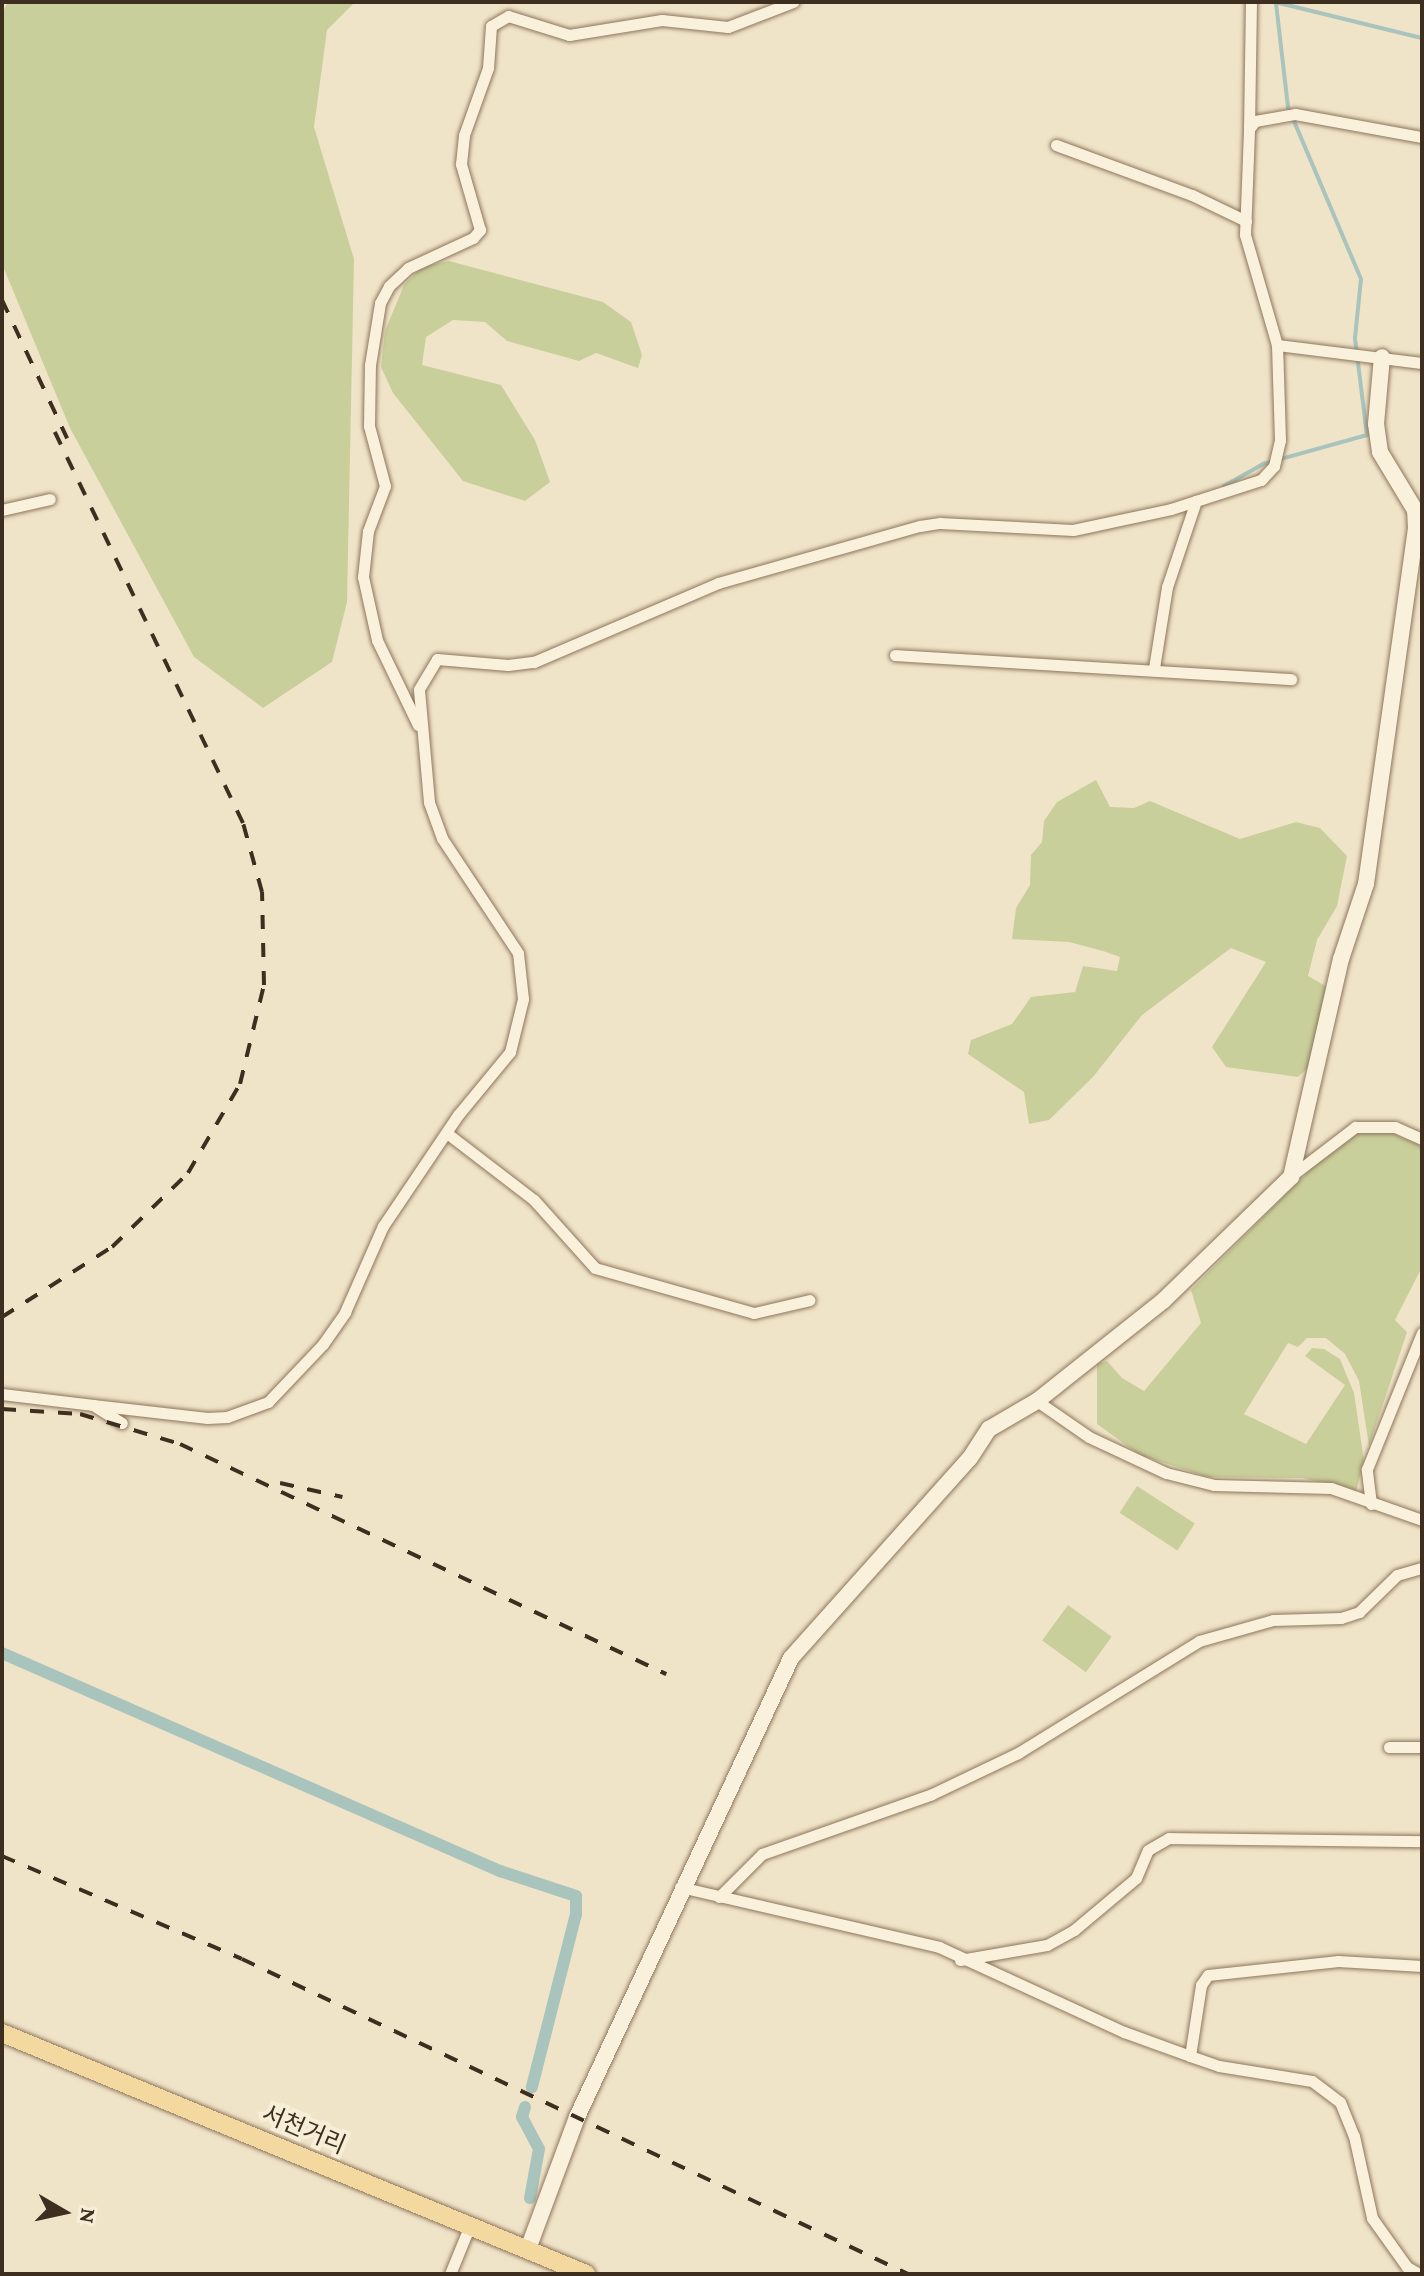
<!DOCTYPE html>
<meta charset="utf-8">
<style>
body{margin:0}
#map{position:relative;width:1424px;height:2276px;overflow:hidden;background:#f0e4c8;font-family:"Crimson Pro","Noto Sans KR",serif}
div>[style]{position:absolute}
.green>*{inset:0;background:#c9cf9b;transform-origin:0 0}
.stream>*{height:4px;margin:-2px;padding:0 2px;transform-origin:2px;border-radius:2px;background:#a9c4bc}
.canal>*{height:12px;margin:-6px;padding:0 6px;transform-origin:6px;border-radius:6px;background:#a9c4bc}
.roads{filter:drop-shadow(0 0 2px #8d765c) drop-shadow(0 0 2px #8d765c)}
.street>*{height:11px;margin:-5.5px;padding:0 5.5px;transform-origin:5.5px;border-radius:5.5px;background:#faf1dc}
.secondary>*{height:16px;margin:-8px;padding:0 8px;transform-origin:8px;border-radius:8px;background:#faf1dc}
.primary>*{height:18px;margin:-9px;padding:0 9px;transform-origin:9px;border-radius:9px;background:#f3d9a0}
.rail>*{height:4px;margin-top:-2px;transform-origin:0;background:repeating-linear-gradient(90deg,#3d2e20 0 14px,transparent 0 28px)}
span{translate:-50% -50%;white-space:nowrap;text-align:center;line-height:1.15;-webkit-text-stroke:8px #f7eed8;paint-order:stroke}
.street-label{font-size:24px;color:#3d2e20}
.frame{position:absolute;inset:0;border:4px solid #3d2e20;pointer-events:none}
.north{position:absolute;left:24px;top:2172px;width:80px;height:80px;-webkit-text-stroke:6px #f7eed8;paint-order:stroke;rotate:99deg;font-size:22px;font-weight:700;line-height:32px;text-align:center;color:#3d2e20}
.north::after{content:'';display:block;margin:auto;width:28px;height:36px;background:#3d2e20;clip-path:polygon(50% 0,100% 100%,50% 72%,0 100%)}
</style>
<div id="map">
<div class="green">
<i style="clip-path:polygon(8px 2px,355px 2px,327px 30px,314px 127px,354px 259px,347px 602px,332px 662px,263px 708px,194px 657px,70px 428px,2px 264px,2px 13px)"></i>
<i style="clip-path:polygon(449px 261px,603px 302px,631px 322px,642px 355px,638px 368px,596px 353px,579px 361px,507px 341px,485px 322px,453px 320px,426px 337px,422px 365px,501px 385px,535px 440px,550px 482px,525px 501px,463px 481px,393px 393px,381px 367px,385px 331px,404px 285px,422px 267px)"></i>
<i style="clip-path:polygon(1096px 780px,1110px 807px,1134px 808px,1150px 801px,1240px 839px,1296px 822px,1320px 828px,1347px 856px,1337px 906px,1317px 940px,1308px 976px,1329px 988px,1315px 1061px,1298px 1077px,1226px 1067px,1212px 1047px,1266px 962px,1231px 948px,1142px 1015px,1093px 1077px,1049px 1120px,1029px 1124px,1024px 1092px,968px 1054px,971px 1040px,1012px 1024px,1031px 997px,1075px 992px,1083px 966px,1117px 971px,1120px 957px,1103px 951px,1069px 942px,1012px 939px,1016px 908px,1030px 885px,1031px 855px,1042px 842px,1044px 821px,1057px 802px)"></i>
<i style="clip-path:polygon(1369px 1131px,1389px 1132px,1422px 1146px,1422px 1267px,1395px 1320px,1407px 1332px,1369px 1446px,1359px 1381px,1345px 1354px,1326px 1338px,1307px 1338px,1298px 1347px,1288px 1343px,1244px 1414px,1306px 1444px,1345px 1385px,1305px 1356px,1312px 1348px,1324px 1349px,1340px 1359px,1354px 1393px,1364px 1461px,1356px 1492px,1303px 1478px,1208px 1477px,1140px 1455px,1097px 1424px,1097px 1364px,1107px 1361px,1122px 1378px,1144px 1391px,1201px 1323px,1191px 1290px,1316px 1164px,1353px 1135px)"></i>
<i style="left:1137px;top:1486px;width:69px;height:32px;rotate:33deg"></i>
<i style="left:1068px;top:1605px;width:54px;height:44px;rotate:36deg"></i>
</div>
<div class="stream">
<i style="left:1275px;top:2px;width:151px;rotate:13.8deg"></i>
<i style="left:1224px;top:486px;width:45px;rotate:-29.4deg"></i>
<i style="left:1263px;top:464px;width:108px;rotate:-15.6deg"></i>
<i style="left:1367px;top:435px;width:98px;rotate:-97.1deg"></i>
<i style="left:1355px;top:338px;width:59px;rotate:-84.2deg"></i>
<i style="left:1361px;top:279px;width:187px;rotate:-113deg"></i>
<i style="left:1288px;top:107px;width:105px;rotate:-96.6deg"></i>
</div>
<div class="canal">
<i style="left:2px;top:1653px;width:544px;rotate:23.64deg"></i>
<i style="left:500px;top:1871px;width:80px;rotate:18.2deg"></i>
<i style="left:576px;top:1896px;width:18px;rotate:90deg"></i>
<i style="left:576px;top:1914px;width:179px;rotate:104.3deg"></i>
<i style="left:525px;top:2107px;width:10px;rotate:107deg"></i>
<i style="left:522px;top:2117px;width:36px;rotate:62deg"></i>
<i style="left:539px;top:2149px;width:50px;rotate:100.4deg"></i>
</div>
<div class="roads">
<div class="street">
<i style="left:1249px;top:128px;width:126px;rotate:-89.1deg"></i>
<i style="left:1056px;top:145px;width:145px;rotate:20.2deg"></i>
<i style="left:1192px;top:195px;width:60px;rotate:25.7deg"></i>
<i style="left:1277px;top:345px;width:115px;rotate:-106.2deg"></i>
<i style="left:1245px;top:235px;width:106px;rotate:-87.8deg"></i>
<i style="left:1249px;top:129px;width:10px;rotate:-53deg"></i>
<i style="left:1255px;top:121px;width:41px;rotate:-9.9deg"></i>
<i style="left:1295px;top:114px;width:129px;rotate:10.3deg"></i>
<i style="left:2px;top:510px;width:49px;rotate:-12.9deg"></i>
<i style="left:895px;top:655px;width:397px;rotate:3.5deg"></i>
<i style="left:1154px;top:668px;width:82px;rotate:-80.9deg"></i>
<i style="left:1167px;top:587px;width:91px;rotate:-71.4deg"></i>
<i style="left:418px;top:725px;width:94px;rotate:-115.8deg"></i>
<i style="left:377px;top:640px;width:65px;rotate:-102.5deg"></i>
<i style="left:363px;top:577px;width:46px;rotate:-83.8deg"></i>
<i style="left:368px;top:531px;width:48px;rotate:-69.3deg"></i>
<i style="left:385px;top:486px;width:62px;rotate:-104.9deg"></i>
<i style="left:369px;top:426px;width:61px;rotate:-89.1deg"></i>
<i style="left:370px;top:365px;width:63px;rotate:-80.8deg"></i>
<i style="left:380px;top:303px;width:19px;rotate:-62deg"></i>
<i style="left:389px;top:286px;width:26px;rotate:-43deg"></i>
<i style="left:408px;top:268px;width:72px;rotate:-24.8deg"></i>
<i style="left:473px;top:238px;width:11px;rotate:-49deg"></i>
<i style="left:480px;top:230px;width:69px;rotate:-106.1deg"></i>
<i style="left:461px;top:164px;width:29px;rotate:-84deg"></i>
<i style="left:464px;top:135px;width:71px;rotate:-70.3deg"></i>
<i style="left:488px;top:68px;width:42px;rotate:-85.9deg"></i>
<i style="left:491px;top:26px;width:20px;rotate:-30deg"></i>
<i style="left:508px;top:16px;width:64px;rotate:17.3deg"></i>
<i style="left:569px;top:35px;width:94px;rotate:-9.2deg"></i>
<i style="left:662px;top:20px;width:66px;rotate:6.1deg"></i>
<i style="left:728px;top:27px;width:70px;rotate:-21deg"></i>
<i style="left:448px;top:1134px;width:108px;rotate:37.5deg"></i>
<i style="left:534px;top:1200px;width:91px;rotate:48.1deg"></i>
<i style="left:595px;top:1268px;width:165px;rotate:15.8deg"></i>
<i style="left:754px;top:1313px;width:57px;rotate:-13.1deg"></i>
<i style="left:1291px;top:1176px;width:81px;rotate:-37.4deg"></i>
<i style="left:1355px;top:1127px;width:40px"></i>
<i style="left:1395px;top:1127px;width:30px;rotate:24deg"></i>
<i style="left:2px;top:1394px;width:92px;rotate:6.9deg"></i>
<i style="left:93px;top:1405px;width:34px;rotate:32deg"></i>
<i style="left:1037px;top:1401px;width:63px;rotate:34.7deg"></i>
<i style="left:1089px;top:1437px;width:85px;rotate:25.1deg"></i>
<i style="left:1166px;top:1473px;width:49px;rotate:14deg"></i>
<i style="left:1214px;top:1485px;width:117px;rotate:1.5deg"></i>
<i style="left:1331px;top:1488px;width:96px;rotate:19.4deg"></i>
<i style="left:93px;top:1405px;width:115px;rotate:6.5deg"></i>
<i style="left:207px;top:1418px;width:20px;rotate:-3deg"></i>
<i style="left:227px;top:1417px;width:44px;rotate:-20.1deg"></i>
<i style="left:268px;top:1402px;width:80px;rotate:-46.5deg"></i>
<i style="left:323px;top:1344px;width:39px;rotate:-55deg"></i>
<i style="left:345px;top:1312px;width:94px;rotate:-66.2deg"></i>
<i style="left:383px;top:1226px;width:134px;rotate:-56deg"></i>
<i style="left:458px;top:1115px;width:82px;rotate:-50.5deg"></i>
<i style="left:510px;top:1052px;width:55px;rotate:-76.2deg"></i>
<i style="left:523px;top:999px;width:46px;rotate:-96.2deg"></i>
<i style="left:518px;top:953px;width:138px;rotate:-123.5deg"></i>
<i style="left:442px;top:838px;width:38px;rotate:-110deg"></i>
<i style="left:429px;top:802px;width:113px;rotate:-95.1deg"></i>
<i style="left:419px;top:689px;width:35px;rotate:-59deg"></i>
<i style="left:437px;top:659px;width:71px;rotate:4.8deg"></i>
<i style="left:508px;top:665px;width:26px;rotate:-7deg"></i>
<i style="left:534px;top:662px;width:200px;rotate:-23.2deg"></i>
<i style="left:718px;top:583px;width:210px;rotate:-15.8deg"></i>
<i style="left:920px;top:526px;width:20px;rotate:-9deg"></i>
<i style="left:940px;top:523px;width:133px;rotate:3deg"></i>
<i style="left:1073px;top:530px;width:100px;rotate:-12.1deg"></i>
<i style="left:1171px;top:509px;width:95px;rotate:-17.9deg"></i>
<i style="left:1261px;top:480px;width:19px;rotate:-47deg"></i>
<i style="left:1274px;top:466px;width:27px;rotate:-77deg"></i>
<i style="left:1280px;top:440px;width:95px;rotate:-91.8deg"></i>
<i style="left:1277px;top:345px;width:146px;rotate:7.1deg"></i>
<i style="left:1371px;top:1504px;width:35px;rotate:-97deg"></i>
<i style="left:1367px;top:1469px;width:147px;rotate:-68deg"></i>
<i style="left:1389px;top:1747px;width:33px"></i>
<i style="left:680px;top:1887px;width:266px;rotate:13deg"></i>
<i style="left:939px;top:1947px;width:204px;rotate:24.7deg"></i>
<i style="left:1124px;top:2032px;width:70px;rotate:20deg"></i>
<i style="left:1190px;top:2056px;width:31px;rotate:19deg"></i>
<i style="left:1219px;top:2066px;width:94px;rotate:9.2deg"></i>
<i style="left:1312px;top:2081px;width:35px;rotate:37deg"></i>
<i style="left:1340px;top:2102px;width:37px;rotate:68deg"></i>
<i style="left:1354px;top:2136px;width:84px;rotate:77.6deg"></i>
<i style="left:1372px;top:2218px;width:60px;rotate:54.5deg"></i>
<i style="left:1407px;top:2267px;width:14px;rotate:30deg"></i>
<i style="left:719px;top:1897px;width:61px;rotate:-45deg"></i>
<i style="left:762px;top:1854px;width:180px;rotate:-19.4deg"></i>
<i style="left:932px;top:1794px;width:95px;rotate:-25.5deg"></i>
<i style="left:1018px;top:1753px;width:213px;rotate:-31.7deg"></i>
<i style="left:1199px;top:1641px;width:77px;rotate:-15.8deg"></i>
<i style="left:1273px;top:1620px;width:68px;rotate:-1.7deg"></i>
<i style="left:1341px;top:1618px;width:19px;rotate:-18deg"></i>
<i style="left:1359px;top:1612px;width:53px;rotate:-44.2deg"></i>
<i style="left:1397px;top:1575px;width:26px;rotate:-16deg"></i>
<i style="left:960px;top:1960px;width:88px;rotate:-9.8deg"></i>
<i style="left:1047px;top:1945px;width:31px;rotate:-29deg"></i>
<i style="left:1074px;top:1930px;width:81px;rotate:-40deg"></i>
<i style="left:1136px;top:1878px;width:30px;rotate:-67deg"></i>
<i style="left:1148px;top:1850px;width:24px;rotate:-30deg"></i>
<i style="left:1169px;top:1838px;width:253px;rotate:0.7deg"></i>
<i style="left:1190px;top:2056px;width:72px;rotate:-81.2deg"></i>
<i style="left:1201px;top:1985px;width:12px;rotate:-55deg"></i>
<i style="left:1208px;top:1975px;width:131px;rotate:-6.1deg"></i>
<i style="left:1338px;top:1961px;width:84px;rotate:3.4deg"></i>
<i style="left:450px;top:2274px;width:53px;rotate:-67.8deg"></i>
</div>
<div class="secondary">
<i style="left:528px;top:2249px;width:141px;rotate:-69.6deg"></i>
<i style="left:577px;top:2117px;width:506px;rotate:-65deg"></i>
<i style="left:791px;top:1658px;width:268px;rotate:-48.2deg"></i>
<i style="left:970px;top:1458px;width:35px;rotate:-57deg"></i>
<i style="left:989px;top:1429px;width:56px;rotate:-30.3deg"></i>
<i style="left:1037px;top:1401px;width:162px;rotate:-38.5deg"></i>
<i style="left:1164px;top:1300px;width:177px;rotate:-44.1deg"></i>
<i style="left:1291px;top:1177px;width:224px;rotate:-77.1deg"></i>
<i style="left:1341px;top:959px;width:79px;rotate:-71.6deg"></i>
<i style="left:1366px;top:884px;width:359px;rotate:-82deg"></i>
<i style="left:1416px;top:528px;width:18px;rotate:-93deg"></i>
<i style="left:1415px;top:510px;width:68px;rotate:-121.1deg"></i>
<i style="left:1380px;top:452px;width:28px;rotate:-98deg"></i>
<i style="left:1376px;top:424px;width:67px;rotate:-84.9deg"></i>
</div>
<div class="primary">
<i style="left:2px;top:2033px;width:632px;rotate:22.42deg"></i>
</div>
</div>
<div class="rail">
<i style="left:2px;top:300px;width:153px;rotate:64.8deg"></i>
<i style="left:2px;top:1317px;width:130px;rotate:-32.5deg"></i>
<i style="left:112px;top:1247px;width:106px;rotate:-44.2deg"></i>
<i style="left:188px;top:1173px;width:103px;rotate:-59.7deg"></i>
<i style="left:240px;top:1084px;width:102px;rotate:-76.4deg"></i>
<i style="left:264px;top:985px;width:93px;rotate:-91.2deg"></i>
<i style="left:262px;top:892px;width:72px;rotate:-105.4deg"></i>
<i style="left:243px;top:823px;width:436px;rotate:-115.7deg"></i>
<i style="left:2px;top:1409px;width:78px;rotate:3.7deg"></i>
<i style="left:80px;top:1414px;width:104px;rotate:16.7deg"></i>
<i style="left:180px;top:1444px;width:538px;rotate:25.33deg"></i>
<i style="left:280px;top:1483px;width:64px;rotate:12.7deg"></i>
<i style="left:2px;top:1856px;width:261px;rotate:23.2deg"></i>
<i style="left:242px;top:1959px;width:737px;rotate:25.31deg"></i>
</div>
<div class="street-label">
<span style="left:304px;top:2129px;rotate:23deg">서천거리</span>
</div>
<div class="frame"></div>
<div class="north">N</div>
</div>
